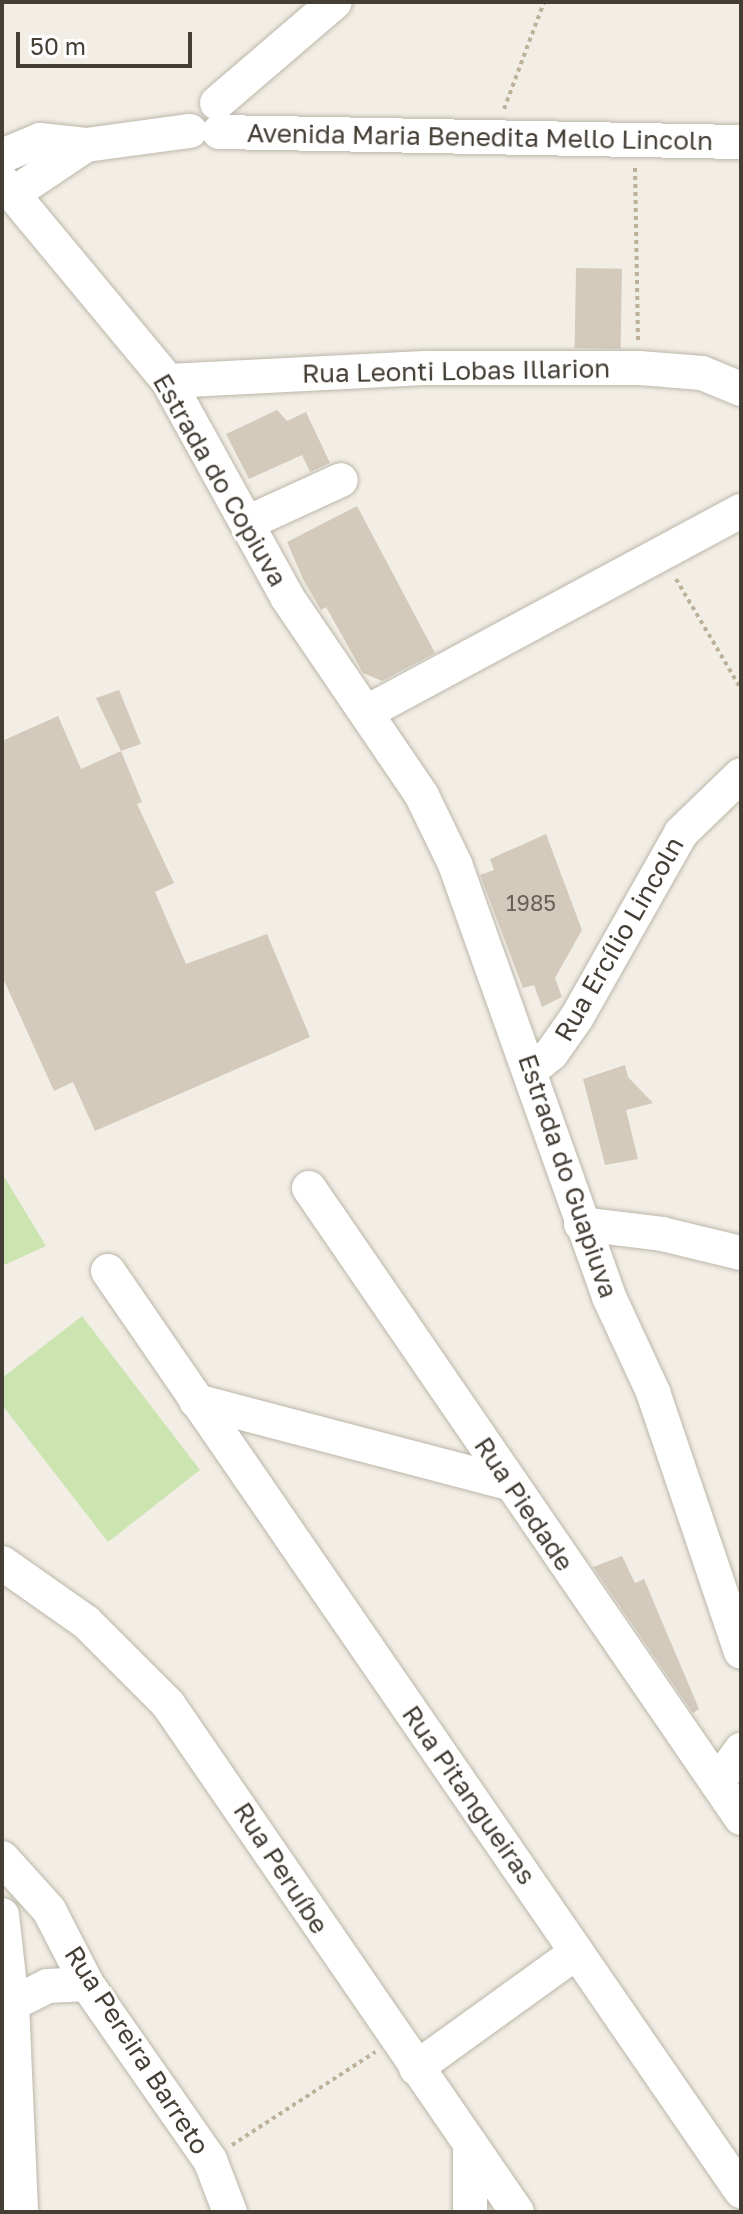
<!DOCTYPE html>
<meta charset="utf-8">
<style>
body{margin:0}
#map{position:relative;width:743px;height:2214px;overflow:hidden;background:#f2eee6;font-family:"Golos Text",sans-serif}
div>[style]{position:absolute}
.green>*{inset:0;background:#cce4b0}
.building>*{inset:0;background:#d3cabc;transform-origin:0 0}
.path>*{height:4px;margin-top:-2px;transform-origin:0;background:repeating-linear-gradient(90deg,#bdb19b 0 4px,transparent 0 8px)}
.roads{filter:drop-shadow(0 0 2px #bcb6a9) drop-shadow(0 0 2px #bcb6a9)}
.minor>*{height:34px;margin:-17px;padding:0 17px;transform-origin:17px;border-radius:17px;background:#fff}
span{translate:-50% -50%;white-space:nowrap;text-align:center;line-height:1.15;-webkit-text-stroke:6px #fff;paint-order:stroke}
.number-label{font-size:22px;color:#686157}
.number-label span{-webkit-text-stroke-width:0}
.street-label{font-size:26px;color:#443e35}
.frame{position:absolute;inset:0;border:4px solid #443e35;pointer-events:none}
.scale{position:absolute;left:16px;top:32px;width:176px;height:36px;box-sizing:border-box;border:4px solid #443e35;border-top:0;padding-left:10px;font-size:24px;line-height:28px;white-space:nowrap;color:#443e35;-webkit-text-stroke:6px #fff;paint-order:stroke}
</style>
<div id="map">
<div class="green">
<i style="clip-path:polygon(2px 1173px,46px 1246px,2px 1266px)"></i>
<i style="clip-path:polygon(82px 1316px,200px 1470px,108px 1542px,2px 1405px,2px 1378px)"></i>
</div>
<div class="building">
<i style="left:576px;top:268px;width:46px;height:80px;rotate:1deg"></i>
<i style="clip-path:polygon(277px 410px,287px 421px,306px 412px,330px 463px,310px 472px,302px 455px,249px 479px,226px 434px)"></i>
<i style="clip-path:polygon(357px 506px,435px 653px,382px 681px,363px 673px,326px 607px,321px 610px,304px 581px,287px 542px)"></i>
<i style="clip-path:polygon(119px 690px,141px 744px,121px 751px,96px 698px)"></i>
<i style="clip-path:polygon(58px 716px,81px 769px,121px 751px,142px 802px,137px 804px,174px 883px,155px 892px,186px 964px,267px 934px,310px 1037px,95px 1131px,73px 1082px,54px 1091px,2px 976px,2px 741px)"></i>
<i style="clip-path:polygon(546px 834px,582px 930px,555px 978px,562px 997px,542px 1007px,534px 985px,523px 988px,480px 875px,494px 870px,490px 859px)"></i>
<i style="clip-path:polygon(625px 1065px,628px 1077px,653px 1103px,626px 1110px,638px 1159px,605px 1165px,583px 1079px)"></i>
<i style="clip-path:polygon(622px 1556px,635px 1583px,644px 1579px,699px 1709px,693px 1713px,593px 1567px)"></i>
</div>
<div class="path">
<i style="left:504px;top:109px;width:114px;rotate:-69.5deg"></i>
<i style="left:635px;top:168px;width:172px;rotate:89deg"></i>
<i style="left:676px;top:579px;width:128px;rotate:59.4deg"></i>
<i style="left:232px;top:2145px;width:171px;rotate:-33deg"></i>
</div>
<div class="roads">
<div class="minor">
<i style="left:217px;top:103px;width:155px;rotate:-40.6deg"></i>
<i style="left:219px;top:132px;width:522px;rotate:1.1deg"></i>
<i style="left:2px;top:156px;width:41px;rotate:-22.8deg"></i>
<i style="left:40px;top:140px;width:46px;rotate:6.2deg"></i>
<i style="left:86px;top:145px;width:105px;rotate:-7.7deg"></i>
<i style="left:2px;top:181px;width:260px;rotate:50.3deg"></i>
<i style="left:168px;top:381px;width:247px;rotate:61.1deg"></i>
<i style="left:287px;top:597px;width:240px;rotate:55.8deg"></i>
<i style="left:422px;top:796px;width:76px;rotate:64.1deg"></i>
<i style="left:455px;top:864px;width:460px;rotate:70.4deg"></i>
<i style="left:609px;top:1297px;width:105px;rotate:65.1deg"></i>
<i style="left:653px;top:1392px;width:274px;rotate:71.3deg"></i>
<i style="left:13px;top:194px;width:88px;rotate:-33.9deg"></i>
<i style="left:168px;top:381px;width:261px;rotate:-2.9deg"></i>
<i style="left:429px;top:368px;width:210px"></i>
<i style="left:639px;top:368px;width:63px;rotate:4.5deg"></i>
<i style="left:702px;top:373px;width:42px;rotate:22.3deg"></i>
<i style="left:247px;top:523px;width:103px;rotate:-24.6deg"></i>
<i style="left:369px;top:711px;width:422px;rotate:-28.3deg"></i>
<i style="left:531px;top:1070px;width:26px;rotate:-39deg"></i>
<i style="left:551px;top:1054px;width:45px;rotate:-54.9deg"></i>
<i style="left:577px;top:1017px;width:211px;rotate:-60.5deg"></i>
<i style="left:681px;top:833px;width:83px;rotate:-44deg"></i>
<i style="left:309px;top:1188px;width:764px;rotate:55.56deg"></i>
<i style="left:581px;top:1224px;width:82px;rotate:7deg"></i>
<i style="left:662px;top:1234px;width:81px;rotate:13.5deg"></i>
<i style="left:108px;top:1271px;width:1117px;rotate:55.47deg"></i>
<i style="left:196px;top:1401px;width:324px;rotate:14.7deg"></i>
<i style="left:2px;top:1563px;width:103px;rotate:35.1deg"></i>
<i style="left:86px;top:1622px;width:116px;rotate:45deg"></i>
<i style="left:168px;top:1704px;width:616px;rotate:55.51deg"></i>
<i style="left:717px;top:1783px;width:41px;rotate:-54deg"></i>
<i style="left:2px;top:1858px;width:70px;rotate:47.9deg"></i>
<i style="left:49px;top:1910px;width:83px;rotate:62.8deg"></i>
<i style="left:87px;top:1984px;width:215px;rotate:55.1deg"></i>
<i style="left:210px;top:2160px;width:56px;rotate:69deg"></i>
<i style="left:2px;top:1915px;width:90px;rotate:83.6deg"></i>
<i style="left:12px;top:2004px;width:208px;rotate:87.5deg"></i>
<i style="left:12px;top:2004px;width:39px;rotate:-27deg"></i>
<i style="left:47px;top:1986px;width:40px;rotate:-2.9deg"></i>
<i style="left:416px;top:2068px;width:198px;rotate:-35.8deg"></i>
<i style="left:470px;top:2144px;width:68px;rotate:90deg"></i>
</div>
</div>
<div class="number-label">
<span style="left:531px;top:903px">1985</span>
</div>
<div class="street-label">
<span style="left:480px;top:137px;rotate:1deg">Avenida Maria Benedita Mello Lincoln</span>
<span style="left:456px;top:371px;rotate:-1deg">Rua Leonti Lobas Illarion</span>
<span style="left:220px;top:480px;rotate:60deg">Estrada do Copiuva</span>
<span style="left:619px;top:939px;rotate:-60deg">Rua Ercílio Lincoln</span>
<span style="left:568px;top:1176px;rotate:71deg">Estrada do Guapiuva</span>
<span style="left:524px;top:1504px;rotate:56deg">Rua Piedade</span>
<span style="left:469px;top:1795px;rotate:55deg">Rua Pitangueiras</span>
<span style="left:281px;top:1868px;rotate:57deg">Rua Peruíbe</span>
<span style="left:137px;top:2050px;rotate:57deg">Rua Pereira Barreto</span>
</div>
<div class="frame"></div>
<div class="scale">50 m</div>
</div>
